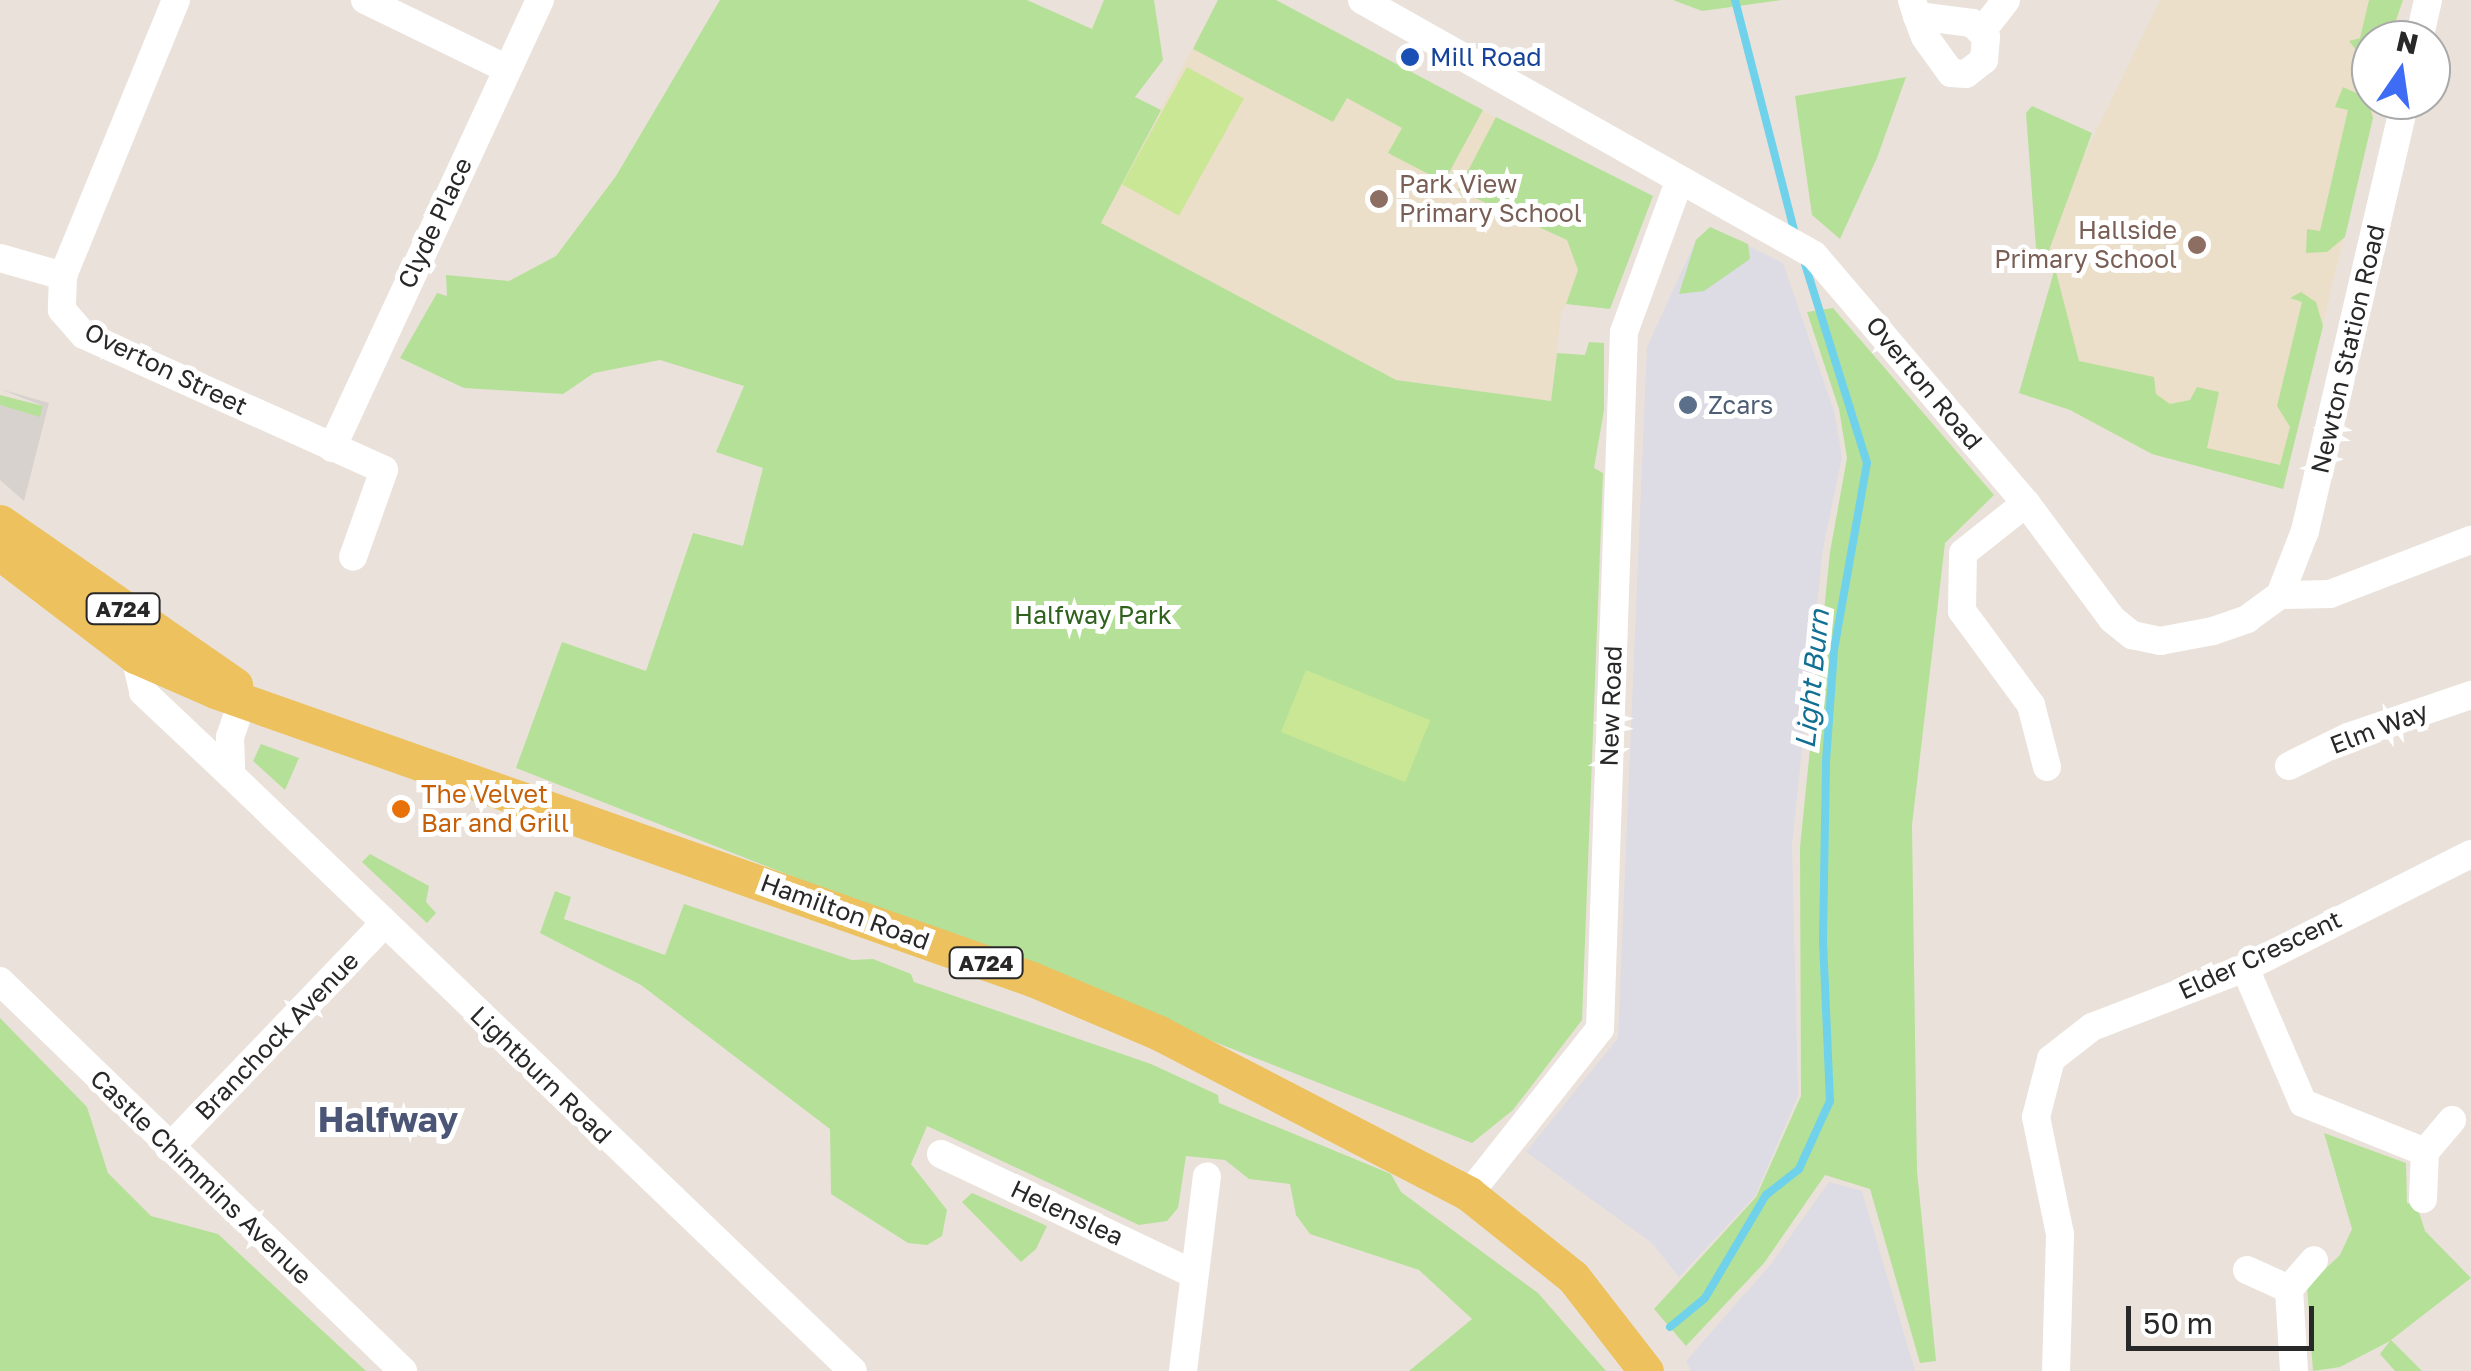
<!DOCTYPE html>
<style>
body{margin:0}
#map{position:relative;width:2471px;height:1371px;overflow:hidden;background:#eae2da;font-family:"Golos Text",sans-serif}
div>[style]{position:absolute}
.industrial>*{inset:0;background:#dddbe3}
.education>*{inset:0;background:#ecdfca}
.green>*{inset:0;background:#b5e098}
.pitch>*{inset:0;background:#c9e794;transform-origin:0 0}
.plaza>*{inset:0;background:#d7d2cd}
.stream>*{height:8px;margin:-4px;padding:0 4px;transform-origin:4px;border-radius:4px;background:#70d2ea}
.minor>*{height:28px;margin:-14px;padding:0 14px;transform-origin:14px;border-radius:14px;background:#fff}
.major>*{height:35px;margin:-17.5px;padding:0 17.5px;transform-origin:17.5px;border-radius:17.5px;background:#ecc15e}
.dots>*{width:28px;height:28px;translate:-50% -50%;box-sizing:border-box;border:5px solid #fff;border-radius:50%}
span{translate:-50% -50%;white-space:nowrap;text-align:center;line-height:1.15;-webkit-text-stroke:10px #fff;paint-order:stroke}
.shield-label span{padding:2px 8px;background:#fff;border:2px solid;border-radius:8px;-webkit-text-stroke-width:0}
.shield-label{font-size:22px;color:#282828;font-weight:700}
.transit-label{font-size:25px;color:#164399}
.left{translate:0 -50%;text-align:left}
.education-label{font-size:25px;color:#785e54}
.right{translate:-100% -50%;text-align:right}
.street-label{font-size:25px;color:#282828}
.service-label{font-size:25px;color:#4e5e75}
.park-label{font-size:25px;color:#2f621c}
.food-label{font-size:25px;color:#c56008}
.water-label{font-size:28px;color:#116f93;font-style:italic}
.district-label{font-size:35px;color:#4b5677;font-weight:700}
.north{position:absolute;left:2351px;top:20px;width:100px;height:100px;box-sizing:border-box;background:#fff;border:2px solid #a9a9a9;border-radius:50%;rotate:13deg;font-size:28px;font-weight:700;line-height:40px;text-align:center;color:#282828}
.north::after{content:'';display:block;margin:auto;width:35px;height:45px;background:#3e6cf4;clip-path:polygon(50% 0,100% 100%,50% 72%,0 100%)}
.scale{position:absolute;left:2126px;top:1306px;width:188px;height:45px;box-sizing:border-box;border:5px solid #282828;border-top:0;padding-left:12px;font-size:30px;line-height:35px;white-space:nowrap;color:#282828;-webkit-text-stroke:8px #fff;paint-order:stroke}
</style>
<div id="map">
<div class="industrial">
<i style="clip-path:polygon(1710px 227px,1783px 263px,1834px 411px,1842px 457px,1823px 549px,1792px 844px,1798px 1096px,1755px 1196px,1679px 1277px,1652px 1243px,1526px 1152px,1618px 1038px,1647px 347px,1696px 240px)"></i>
<i style="clip-path:polygon(1829px 1182px,1862px 1191px,1915px 1371px,1691px 1371px,1686px 1361px,1771px 1264px)"></i>
</div>
<div class="education">
<i style="clip-path:polygon(1218px 0,1276px 0,1642px 195px,1561px 313px,1551px 401px,1396px 380px,1100px 223px)"></i>
<i style="clip-path:polygon(2160px 0,2403px 0,2393px 40px,2371px 40px,2371px 100px,2377px 100px,2283px 489px,2152px 454px,2070px 410px,2019px 393px,2055px 268px,2048px 253px,2078px 168px)"></i>
</div>
<div class="green">
<i style="clip-path:polygon(720px 0,1027px 0,1092px 29px,1104px 0,1154px 0,1163px 60px,1135px 97px,1161px 110px,1101px 223px,1396px 380px,1551px 401px,1557px 353px,1585px 355px,1589px 342px,1604px 343px,1604px 410px,1594px 468px,1603px 473px,1582px 1020px,1513px 1110px,1472px 1143px,516px 768px,562px 642px,646px 671px,693px 533px,743px 546px,763px 468px,716px 452px,744px 386px,660px 360px,594px 373px,563px 394px,464px 388px,400px 358px,437px 293px,447px 296px,446px 275px,509px 281px,556px 256px,616px 176px)"></i>
<i style="clip-path:polygon(1218px 0,1276px 0,1483px 110px,1444px 182px,1388px 153px,1402px 128px,1347px 98px,1333px 122px,1193px 49px)"></i>
<i style="clip-path:polygon(1673px 0,1781px 0,1702px 11px)"></i>
<i style="clip-path:polygon(2369px 0,2403px 0,2390px 37px,2356px 50px,2349px 41px,2360px 38px)"></i>
<i style="clip-path:polygon(1906px 77px,1877px 158px,1840px 239px,1812px 215px,1795px 96px)"></i>
<i style="clip-path:polygon(2343px 87px,2367px 98px,2373px 118px,2345px 237px,2327px 252px,2306px 253px,2307px 229px,2320px 231px,2348px 110px,2335px 107px)"></i>
<i style="clip-path:polygon(2032px 106px,2092px 133px,2048px 253px,2036px 248px,2026px 113px)"></i>
<i style="clip-path:polygon(1496px 117px,1653px 196px,1610px 309px,1566px 304px,1578px 270px,1567px 240px,1458px 190px)"></i>
<i style="clip-path:polygon(1710px 227px,1748px 244px,1750px 259px,1704px 291px,1679px 294px,1696px 240px)"></i>
<i style="clip-path:polygon(2055px 268px,2079px 361px,2154px 377px,2156px 394px,2170px 404px,2190px 400px,2197px 387px,2219px 392px,2207px 448px,2280px 465px,2290px 427px,2277px 406px,2302px 302px,2290px 298px,2301px 292px,2316px 302px,2323px 326px,2283px 489px,2152px 454px,2070px 410px,2019px 393px)"></i>
<i style="clip-path:polygon(1833px 308px,1994px 495px,1945px 543px,1912px 825px,1917px 1171px,1936px 1361px,1920px 1363px,1870px 1189px,1825px 1175px,1764px 1263px,1686px 1346px,1654px 1309px,1756px 1197px,1801px 1096px,1800px 847px,1830px 552px,1847px 458px,1839px 409px,1807px 312px)"></i>
<i style="clip-path:polygon(0 395px,43px 406px,40px 418px,0 405px)"></i>
<i style="clip-path:polygon(261px 744px,299px 758px,285px 790px,253px 761px)"></i>
<i style="clip-path:polygon(370px 854px,429px 886px,426px 902px,436px 913px,427px 923px,362px 862px)"></i>
<i style="clip-path:polygon(555px 891px,571px 897px,564px 919px,665px 955px,684px 904px,852px 960px,873px 959px,911px 974px,914px 982px,1151px 1064px,1218px 1095px,1219px 1103px,1391px 1174px,1401px 1192px,1538px 1293px,1606px 1371px,1409px 1371px,1472px 1319px,1419px 1270px,1310px 1234px,1296px 1215px,1290px 1184px,1249px 1179px,1225px 1160px,1186px 1156px,1178px 1208px,1167px 1221px,1139px 1225px,927px 1126px,911px 1164px,947px 1210px,942px 1236px,927px 1245px,908px 1243px,831px 1194px,830px 1129px,641px 985px,540px 933px)"></i>
<i style="clip-path:polygon(0 1018px,87px 1107px,108px 1173px,151px 1216px,218px 1234px,366px 1371px,0 1371px)"></i>
<i style="clip-path:polygon(2324px 1133px,2406px 1163px,2407px 1203px,2417px 1206px,2425px 1231px,2471px 1278px,2391px 1340px,2422px 1371px,2395px 1371px,2380px 1354px,2390px 1341px,2340px 1367px,2313px 1371px,2307px 1286px,2340px 1255px,2352px 1229px)"></i>
<i style="clip-path:polygon(972px 1193px,1047px 1226px,1036px 1249px,1021px 1262px,962px 1202px)"></i>
</div>
<div class="pitch">
<i style="left:1187px;top:67px;width:65px;height:134px;rotate:29deg"></i>
<i style="left:1306px;top:670px;width:134px;height:67px;rotate:22deg"></i>
</div>
<div class="plaza">
<i style="clip-path:polygon(0 389px,49px 403px,24px 501px,0 480px,0 405px,40px 417px,43px 406px)"></i>
</div>
<div class="stream">
<i style="left:1735px;top:0;width:241px;rotate:75.6deg"></i>
<i style="left:1670px;top:1327px;width:45px;rotate:-39.6deg"></i>
<i style="left:1705px;top:1298px;width:120px;rotate:-59.4deg"></i>
<i style="left:1766px;top:1195px;width:42px;rotate:-38.2deg"></i>
<i style="left:1799px;top:1169px;width:75px;rotate:-65.5deg"></i>
<i style="left:1830px;top:1101px;width:163px;rotate:-92.5deg"></i>
<i style="left:1823px;top:938px;width:176px;rotate:-89deg"></i>
<i style="left:1826px;top:762px;width:112px;rotate:-85.9deg"></i>
<i style="left:1834px;top:650px;width:190px;rotate:-80deg"></i>
<i style="left:1867px;top:463px;width:212px;rotate:-107.3deg"></i>
</div>
<div class="minor">
<i style="left:176px;top:0;width:298px;rotate:112.3deg"></i>
<i style="left:63px;top:276px;width:34px;rotate:92deg"></i>
<i style="left:62px;top:310px;width:33px;rotate:49deg"></i>
<i style="left:84px;top:335px;width:329px;rotate:24.2deg"></i>
<i style="left:384px;top:470px;width:92px;rotate:109.6deg"></i>
<i style="left:365px;top:0;width:158px;rotate:25.9deg"></i>
<i style="left:1362px;top:0;width:519px;rotate:29.43deg"></i>
<i style="left:1814px;top:255px;width:326px;rotate:49.5deg"></i>
<i style="left:2026px;top:503px;width:144px;rotate:53.4deg"></i>
<i style="left:2112px;top:619px;width:26px;rotate:39deg"></i>
<i style="left:2132px;top:635px;width:29px;rotate:12deg"></i>
<i style="left:2160px;top:641px;width:54px;rotate:-10.7deg"></i>
<i style="left:2213px;top:631px;width:36px;rotate:-19deg"></i>
<i style="left:2247px;top:619px;width:41px;rotate:-36deg"></i>
<i style="left:2280px;top:595px;width:50px;rotate:-1.1deg"></i>
<i style="left:2330px;top:594px;width:151px;rotate:-21deg"></i>
<i style="left:1912px;top:0;width:17px;rotate:73deg"></i>
<i style="left:1917px;top:16px;width:22px;rotate:69deg"></i>
<i style="left:1925px;top:37px;width:44px;rotate:54.2deg"></i>
<i style="left:1951px;top:73px;width:15px;rotate:4deg"></i>
<i style="left:1966px;top:74px;width:23px;rotate:-38deg"></i>
<i style="left:1984px;top:60px;width:23px;rotate:-85deg"></i>
<i style="left:1986px;top:37px;width:20px;rotate:-135deg"></i>
<i style="left:1972px;top:23px;width:55px;rotate:-172.7deg"></i>
<i style="left:1982px;top:31px;width:39px;rotate:-52deg"></i>
<i style="left:2419px;top:40px;width:41px;rotate:-77.3deg"></i>
<i style="left:0;top:258px;width:66px;rotate:15.9deg"></i>
<i style="left:332px;top:448px;width:494px;rotate:-65.1deg"></i>
<i style="left:2026px;top:503px;width:80px;rotate:141.6deg"></i>
<i style="left:1963px;top:553px;width:58px;rotate:91deg"></i>
<i style="left:1962px;top:611px;width:117px;rotate:53.7deg"></i>
<i style="left:2031px;top:705px;width:64px;rotate:75.5deg"></i>
<i style="left:2280px;top:595px;width:69px;rotate:-68.7deg"></i>
<i style="left:2305px;top:531px;width:442px;rotate:-76.9deg"></i>
<i style="left:135px;top:656px;width:37px;rotate:77deg"></i>
<i style="left:143px;top:692px;width:121px;rotate:43.3deg"></i>
<i style="left:244px;top:697px;width:42px;rotate:109.3deg"></i>
<i style="left:230px;top:737px;width:38px;rotate:88deg"></i>
<i style="left:231px;top:775px;width:861px;rotate:43.78deg"></i>
<i style="left:2289px;top:766px;width:66px;rotate:-26.2deg"></i>
<i style="left:2348px;top:737px;width:130px;rotate:-18.9deg"></i>
<i style="left:2245px;top:968px;width:147px;rotate:66.8deg"></i>
<i style="left:2303px;top:1103px;width:131px;rotate:21.9deg"></i>
<i style="left:0;top:981px;width:561px;rotate:44.06deg"></i>
<i style="left:169px;top:1148px;width:310px;rotate:-46.2deg"></i>
<i style="left:941px;top:1154px;width:278px;rotate:25.4deg"></i>
<i style="left:1469px;top:1194px;width:211px;rotate:-51.6deg"></i>
<i style="left:1600px;top:1029px;width:697px;rotate:-88.03deg"></i>
<i style="left:1624px;top:332px;width:160px;rotate:-69.9deg"></i>
<i style="left:2423px;top:1199px;width:47px;rotate:-87.6deg"></i>
<i style="left:2425px;top:1152px;width:42px;rotate:-49.8deg"></i>
<i style="left:2247px;top:1270px;width:46px;rotate:24.3deg"></i>
<i style="left:2289px;top:1289px;width:38px;rotate:-49deg"></i>
<i style="left:2289px;top:1289px;width:82px;rotate:86.5deg"></i>
<i style="left:1183px;top:1371px;width:196px;rotate:-83deg"></i>
<i style="left:2056px;top:1371px;width:137px;rotate:-88.3deg"></i>
<i style="left:2060px;top:1234px;width:119px;rotate:-101.6deg"></i>
<i style="left:2036px;top:1117px;width:60px;rotate:-75.5deg"></i>
<i style="left:2051px;top:1059px;width:52px;rotate:-38deg"></i>
<i style="left:2092px;top:1027px;width:164px;rotate:-21.1deg"></i>
<i style="left:2245px;top:968px;width:253px;rotate:-26.8deg"></i>
</div>
<div class="major">
<i style="left:0;top:522px;width:286px;rotate:34.7deg"></i>
<i style="left:0;top:553px;width:170px;rotate:37.3deg"></i>
<i style="left:135px;top:656px;width:87px;rotate:23.6deg"></i>
<i style="left:215px;top:691px;width:866px;rotate:19.42deg"></i>
<i style="left:1032px;top:979px;width:138px;rotate:23deg"></i>
<i style="left:1159px;top:1033px;width:349px;rotate:27.4deg"></i>
<i style="left:1469px;top:1194px;width:133px;rotate:38.6deg"></i>
<i style="left:1573px;top:1277px;width:119px;rotate:52.2deg"></i>
</div>
<div class="dots">
<i style="left:1410px;top:57px;background:#1a4fb4"></i>
<i style="left:1379px;top:199px;background:#8d6e63"></i>
<i style="left:2197px;top:245px;background:#8d6e63"></i>
<i style="left:1688px;top:405px;background:#5c6f8a"></i>
<i style="left:401px;top:809px;background:#e8710a"></i>
</div>
<div class="shield-label">
<span style="left:123px;top:609px">A724</span>
<span style="left:986px;top:963px">A724</span>
</div>
<div class="transit-label">
<span class="left" style="left:1430px;top:57px">Mill Road</span>
</div>
<div class="education-label">
<span class="left" style="left:1399px;top:199px">Park View<br>Primary School</span>
<span class="right" style="left:2177px;top:245px">Hallside<br>Primary School</span>
</div>
<div class="street-label">
<span style="left:435px;top:223px;rotate:-65deg">Clyde Place</span>
<span style="left:2348px;top:349px;rotate:-77deg">Newton Station Road</span>
<span style="left:166px;top:369px;rotate:26deg">Overton Street</span>
<span style="left:1924px;top:383px;rotate:50deg">Overton Road</span>
<span style="left:1611px;top:706px;rotate:-88deg">New Road</span>
<span style="left:2379px;top:728px;rotate:-21deg">Elm Way</span>
<span style="left:845px;top:912px;rotate:20deg">Hamilton Road</span>
<span style="left:2260px;top:955px;rotate:-25deg">Elder Crescent</span>
<span style="left:277px;top:1036px;rotate:-46deg">Branchock Avenue</span>
<span style="left:541px;top:1075px;rotate:44deg">Lightburn Road</span>
<span style="left:201px;top:1177px;rotate:44deg">Castle Chimmins Avenue</span>
<span style="left:1067px;top:1213px;rotate:25deg">Helenslea</span>
</div>
<div class="service-label">
<span class="left" style="left:1708px;top:405px">Zcars</span>
</div>
<div class="park-label">
<span style="left:1093px;top:615px">Halfway Park</span>
</div>
<div class="food-label">
<span class="left" style="left:421px;top:809px">The Velvet<br>Bar and Grill</span>
</div>
<div class="water-label">
<span style="left:1812px;top:679px;rotate:-84deg">Light Burn</span>
</div>
<div class="district-label">
<span style="left:388px;top:1119px">Halfway</span>
</div>
<div class="north">N</div>
<div class="scale">50 m</div>
</div>
